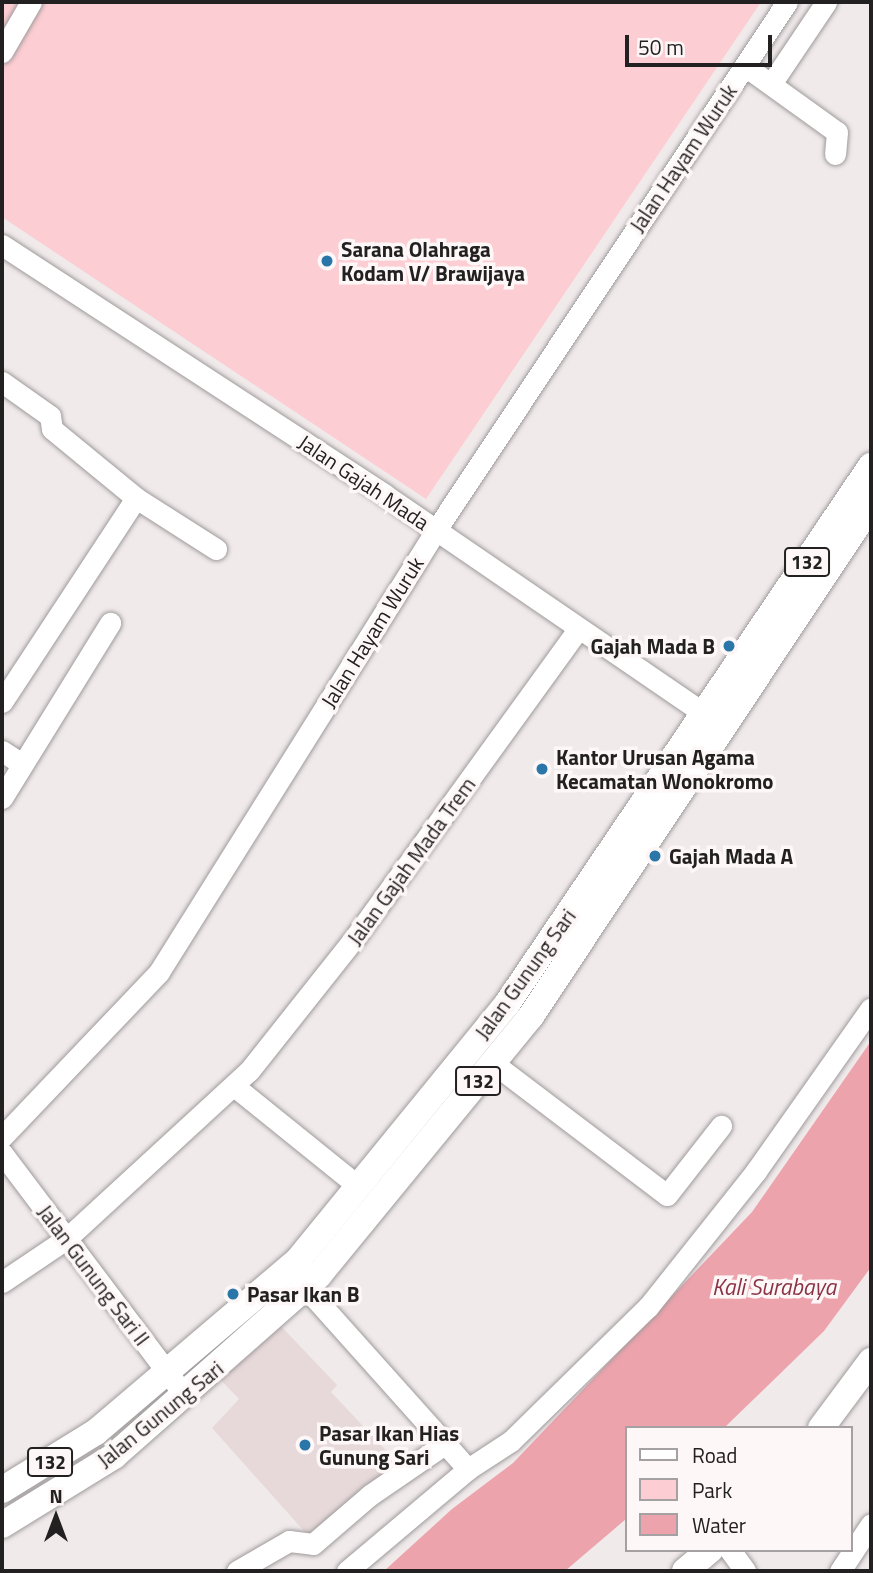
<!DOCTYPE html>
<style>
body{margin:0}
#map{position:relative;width:873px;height:1573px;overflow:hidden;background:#f0eaeb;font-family:"Titillium Web",sans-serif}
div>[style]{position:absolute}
.built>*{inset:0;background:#e7d9da}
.green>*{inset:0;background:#fccdd2}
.water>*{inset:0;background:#eda3ac}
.roads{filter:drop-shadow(0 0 2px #9f9a9b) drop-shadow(0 0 2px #9f9a9b)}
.minor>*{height:21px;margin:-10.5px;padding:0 10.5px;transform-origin:10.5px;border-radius:10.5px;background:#fff}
.major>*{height:26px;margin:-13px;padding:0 13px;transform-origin:13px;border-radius:13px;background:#fff}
.dots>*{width:19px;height:19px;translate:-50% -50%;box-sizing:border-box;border:4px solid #fdf7f8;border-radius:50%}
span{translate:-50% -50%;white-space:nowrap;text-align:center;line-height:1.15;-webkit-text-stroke:7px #fdf7f8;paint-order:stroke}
.shield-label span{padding:2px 5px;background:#fdf7f8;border:2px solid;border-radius:5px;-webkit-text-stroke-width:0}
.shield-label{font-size:19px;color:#222020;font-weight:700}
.street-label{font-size:21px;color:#222020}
.poi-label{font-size:21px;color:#222020;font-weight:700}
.left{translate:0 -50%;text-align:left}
.right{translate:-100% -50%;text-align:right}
.water-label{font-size:23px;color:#8a3344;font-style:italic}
.frame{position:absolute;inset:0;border:4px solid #222020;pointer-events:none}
.legend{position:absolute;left:625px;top:1426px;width:228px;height:126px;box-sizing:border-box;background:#fdf7f8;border:2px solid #a5a1a2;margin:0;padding:9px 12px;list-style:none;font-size:21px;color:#222020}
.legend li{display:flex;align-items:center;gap:14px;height:35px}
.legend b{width:35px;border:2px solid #a5a1a2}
.north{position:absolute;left:21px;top:1482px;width:70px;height:70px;-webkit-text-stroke:5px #fdf7f8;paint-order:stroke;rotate:0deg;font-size:19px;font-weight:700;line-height:28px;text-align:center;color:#222020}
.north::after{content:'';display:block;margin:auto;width:24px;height:32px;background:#222020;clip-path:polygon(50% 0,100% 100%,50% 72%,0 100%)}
.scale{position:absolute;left:625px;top:35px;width:147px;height:32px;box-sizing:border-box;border:4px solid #222020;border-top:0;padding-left:9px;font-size:21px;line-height:24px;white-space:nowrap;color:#222020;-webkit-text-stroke:5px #fdf7f8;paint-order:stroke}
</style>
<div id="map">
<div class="built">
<i style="clip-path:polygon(277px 1322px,337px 1385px,331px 1392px,398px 1463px,312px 1540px,212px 1428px,239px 1399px,217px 1376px)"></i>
</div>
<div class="green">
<i style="clip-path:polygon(2px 2px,761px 2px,426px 499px,2px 217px)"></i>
</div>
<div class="water">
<i style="clip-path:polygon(871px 1041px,871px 1267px,824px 1331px,724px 1428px,626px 1428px,626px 1519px,565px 1571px,384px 1571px,452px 1509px,513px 1463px,752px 1212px)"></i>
</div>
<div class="roads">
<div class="minor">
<i style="left:2px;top:52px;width:58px;rotate:-59.9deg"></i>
<i style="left:745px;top:66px;width:113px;rotate:35.7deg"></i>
<i style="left:837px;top:132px;width:22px;rotate:95deg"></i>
<i style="left:771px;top:84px;width:99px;rotate:-56.1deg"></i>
<i style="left:2px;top:245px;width:457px;rotate:33.1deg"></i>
<i style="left:385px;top:495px;width:401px;rotate:34.4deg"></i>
<i style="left:2px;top:382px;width:59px;rotate:35.3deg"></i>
<i style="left:50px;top:416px;width:13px;rotate:81deg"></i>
<i style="left:52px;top:429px;width:109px;rotate:39.4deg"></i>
<i style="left:136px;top:498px;width:95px;rotate:32.5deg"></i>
<i style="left:2px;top:702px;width:244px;rotate:-56.7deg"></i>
<i style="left:2px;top:751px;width:24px;rotate:33deg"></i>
<i style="left:2px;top:798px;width:206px;rotate:-58.3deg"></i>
<i style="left:493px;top:1063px;width:218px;rotate:37.2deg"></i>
<i style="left:667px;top:1195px;width:88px;rotate:-52deg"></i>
<i style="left:234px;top:1086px;width:159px;rotate:38.9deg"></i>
<i style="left:2px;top:1137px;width:228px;rotate:-46.4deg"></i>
<i style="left:159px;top:972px;width:522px;rotate:-57.92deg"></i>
<i style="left:436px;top:530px;width:634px;rotate:-56.39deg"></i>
<i style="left:2px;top:1153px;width:304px;rotate:53deg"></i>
<i style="left:2px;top:1282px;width:77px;rotate:-33.9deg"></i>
<i style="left:66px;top:1239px;width:248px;rotate:-42.6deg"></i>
<i style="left:249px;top:1071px;width:172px;rotate:-51.6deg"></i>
<i style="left:356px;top:936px;width:380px;rotate:-54.1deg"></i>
<i style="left:306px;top:1288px;width:243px;rotate:48.2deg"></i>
<i style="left:730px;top:1550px;width:26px;rotate:54deg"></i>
<i style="left:237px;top:1571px;width:60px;rotate:-30deg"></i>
<i style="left:289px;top:1541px;width:24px;rotate:7deg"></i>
<i style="left:313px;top:1544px;width:75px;rotate:-40.7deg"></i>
<i style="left:370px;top:1495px;width:92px;rotate:-34.4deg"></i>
<i style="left:347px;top:1571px;width:158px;rotate:-40.1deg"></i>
<i style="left:468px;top:1469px;width:51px;rotate:-33.1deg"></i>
<i style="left:511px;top:1441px;width:192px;rotate:-44.4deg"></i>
<i style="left:648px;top:1307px;width:174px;rotate:-51.5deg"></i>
<i style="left:756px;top:1171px;width:199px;rotate:-54.8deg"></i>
<i style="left:840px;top:1571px;width:56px;rotate:-56.6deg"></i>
</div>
<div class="major">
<i style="left:821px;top:1428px;width:84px;rotate:-53.3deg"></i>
<i style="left:2px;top:1490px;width:110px;rotate:-31.7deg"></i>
<i style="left:96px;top:1432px;width:267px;rotate:-40.4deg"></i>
<i style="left:299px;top:1259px;width:329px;rotate:-50.8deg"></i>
<i style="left:507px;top:1004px;width:650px;rotate:-55.92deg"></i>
<i style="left:2px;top:1525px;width:132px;rotate:-31.6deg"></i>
<i style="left:114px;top:1456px;width:273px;rotate:-41.4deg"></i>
<i style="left:319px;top:1275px;width:335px;rotate:-50.7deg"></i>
<i style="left:531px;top:1016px;width:614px;rotate:-56.36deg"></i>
<i style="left:685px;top:1571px;width:33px;rotate:-40deg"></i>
</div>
</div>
<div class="dots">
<i style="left:327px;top:261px;background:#2b76a9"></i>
<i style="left:729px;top:646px;background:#2b76a9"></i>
<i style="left:542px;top:769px;background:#2b76a9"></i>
<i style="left:655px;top:856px;background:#2b76a9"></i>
<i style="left:233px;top:1294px;background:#2b76a9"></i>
<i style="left:305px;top:1445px;background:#2b76a9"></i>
</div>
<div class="shield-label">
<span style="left:807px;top:562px">132</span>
<span style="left:478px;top:1081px">132</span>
<span style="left:50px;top:1462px">132</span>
</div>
<div class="street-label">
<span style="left:683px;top:158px;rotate:-56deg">Jalan Hayam Wuruk</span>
<span style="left:364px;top:482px;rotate:34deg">Jalan Gajah Mada</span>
<span style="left:372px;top:632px;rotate:-58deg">Jalan Hayam Wuruk</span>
<span style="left:411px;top:861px;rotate:-54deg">Jalan Gajah Mada Trem</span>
<span style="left:525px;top:974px;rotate:-54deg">Jalan Gunung Sari</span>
<span style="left:94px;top:1275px;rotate:53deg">Jalan Gunung Sari II</span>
<span style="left:160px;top:1414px;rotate:-39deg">Jalan Gunung Sari</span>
</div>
<div class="poi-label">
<span class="left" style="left:341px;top:261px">Sarana Olahraga<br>Kodam V/ Brawijaya</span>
<span class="right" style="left:715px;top:646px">Gajah Mada B</span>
<span class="left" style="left:556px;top:769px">Kantor Urusan Agama<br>Kecamatan Wonokromo</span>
<span class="left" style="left:669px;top:856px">Gajah Mada A</span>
<span class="left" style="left:247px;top:1294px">Pasar Ikan B</span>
<span class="left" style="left:319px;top:1445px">Pasar Ikan Hias<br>Gunung Sari</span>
</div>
<div class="water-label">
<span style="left:774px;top:1287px">Kali Surabaya</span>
</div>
<div class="frame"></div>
<ul class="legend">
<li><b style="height:9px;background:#fff"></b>Road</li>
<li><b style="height:19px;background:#fccdd2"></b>Park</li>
<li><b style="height:19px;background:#eda3ac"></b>Water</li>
</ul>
<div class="north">N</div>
<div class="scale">50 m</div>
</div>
